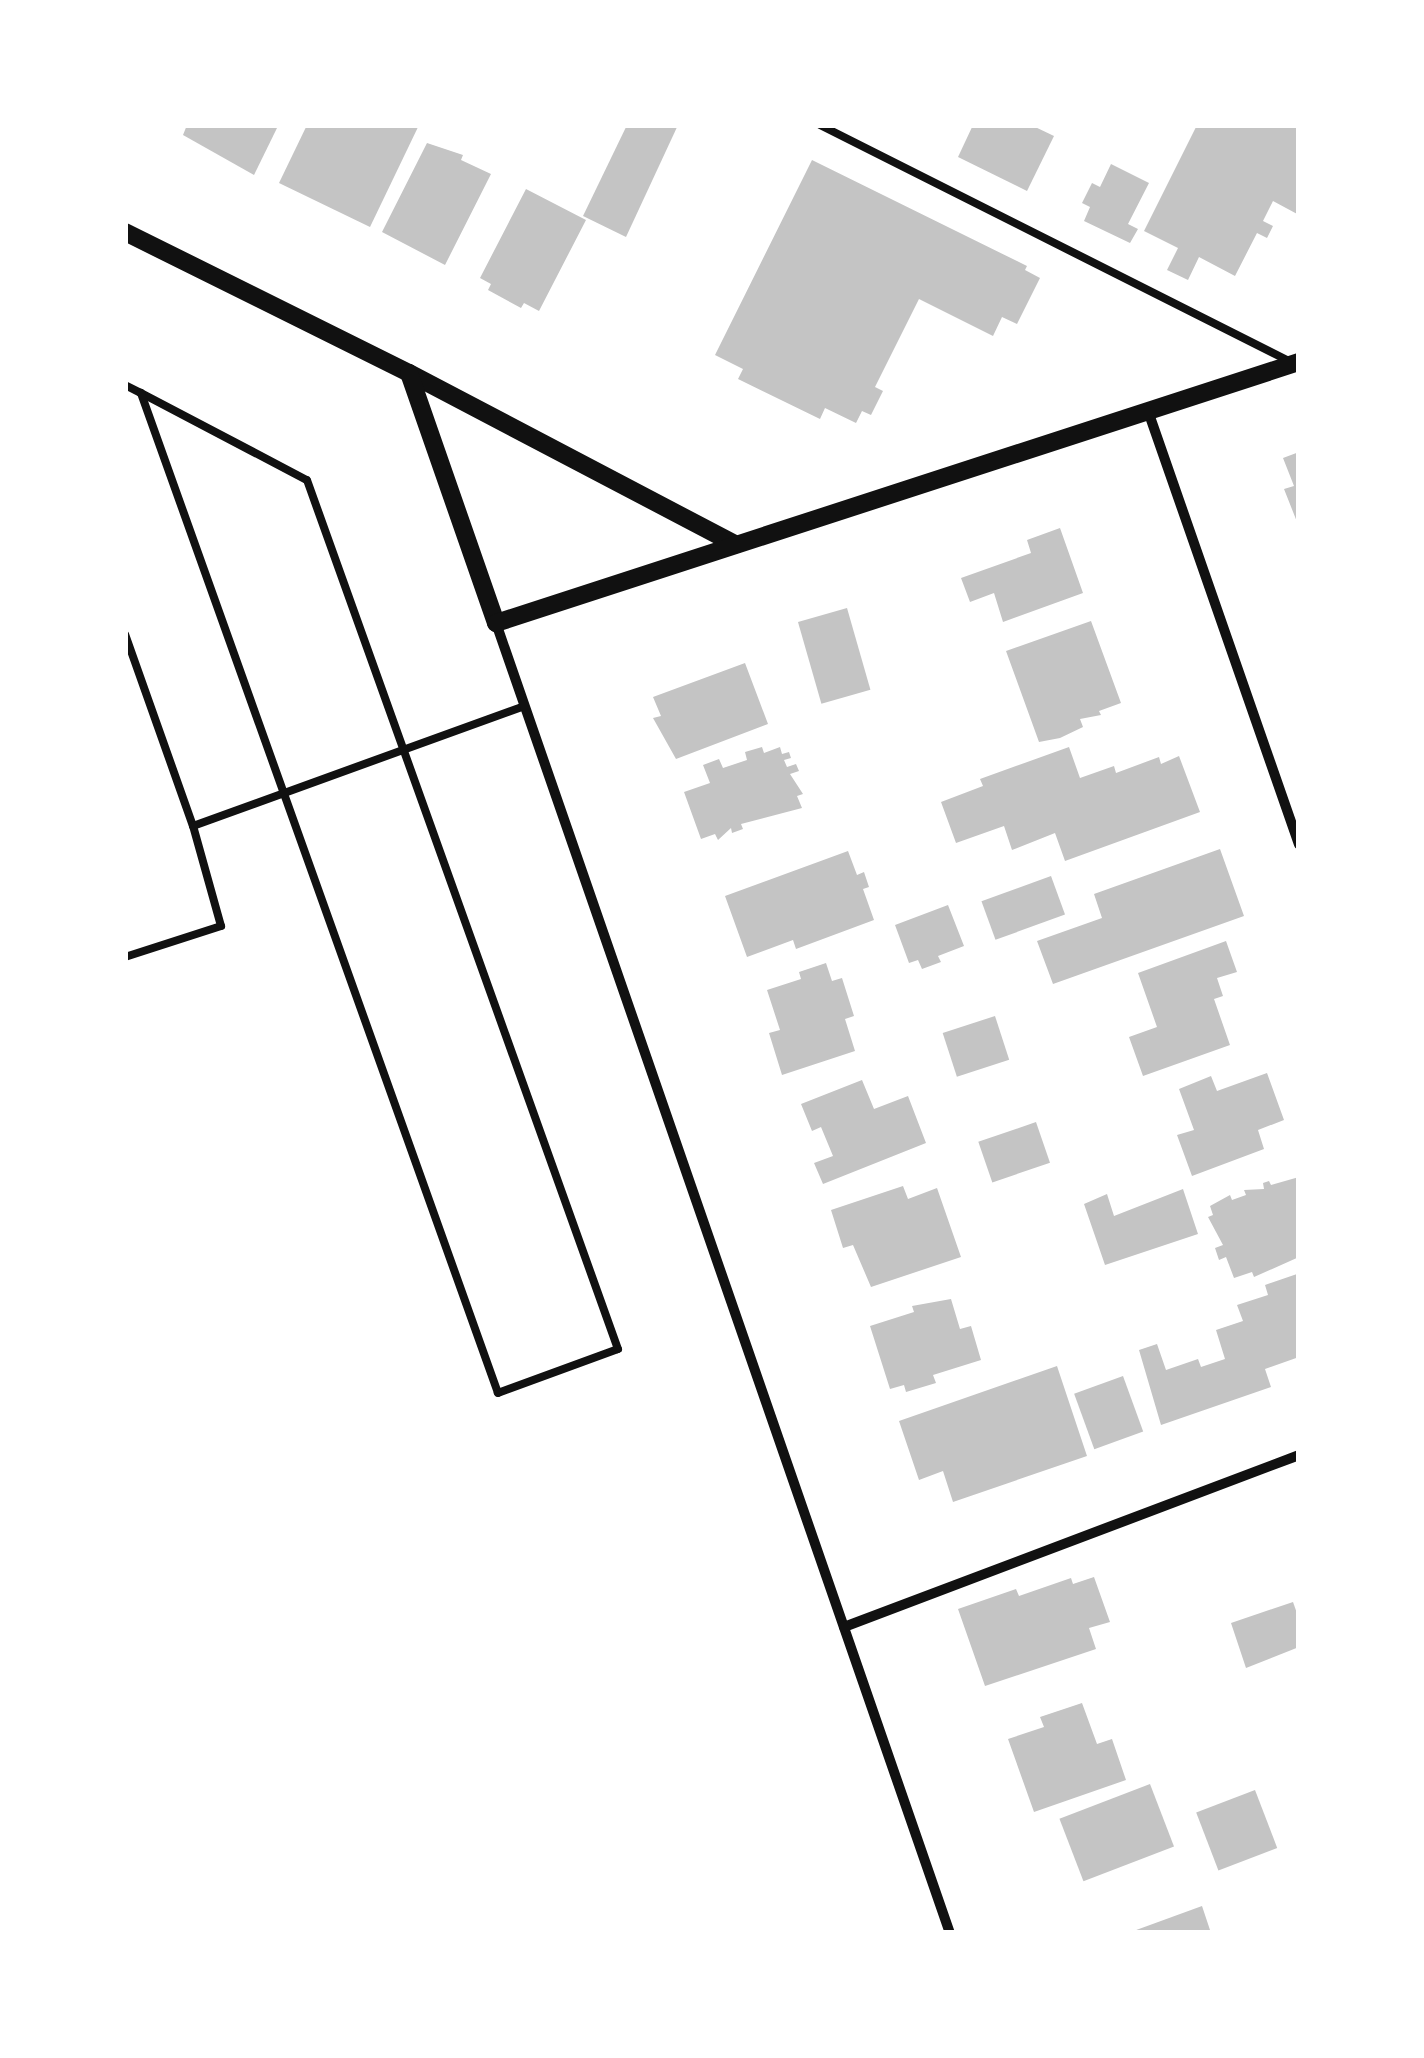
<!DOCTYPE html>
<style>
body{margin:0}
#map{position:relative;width:1424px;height:2058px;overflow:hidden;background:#fff;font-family:"Varela Round",sans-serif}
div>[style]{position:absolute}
.building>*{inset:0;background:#c4c4c4;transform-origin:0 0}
.service>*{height:8px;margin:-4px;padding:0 4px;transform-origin:4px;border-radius:4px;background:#111}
.minor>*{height:10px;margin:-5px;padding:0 5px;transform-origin:5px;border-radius:5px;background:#111}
.tertiary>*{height:18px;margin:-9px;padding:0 9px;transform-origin:9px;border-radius:9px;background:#111}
span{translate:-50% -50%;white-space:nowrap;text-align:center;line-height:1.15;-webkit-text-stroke:10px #fff;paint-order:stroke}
.frame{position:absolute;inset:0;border:128px solid #fff;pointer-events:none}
</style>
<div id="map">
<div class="building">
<i style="clip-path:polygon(187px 125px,271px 125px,277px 128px,254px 175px,183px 135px)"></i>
<i style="clip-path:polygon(307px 125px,419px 125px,370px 227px,279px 183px)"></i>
<i style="clip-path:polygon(627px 125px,678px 125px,626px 237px,583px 216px)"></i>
<i style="clip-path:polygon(973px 125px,1031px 125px,1054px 136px,1027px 191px,958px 157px)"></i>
<i style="clip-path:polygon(1197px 125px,1299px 125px,1299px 215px,1273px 201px,1263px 221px,1273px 226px,1267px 238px,1257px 233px,1235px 276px,1199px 257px,1188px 280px,1167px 270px,1178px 248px,1144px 231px)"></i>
<i style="clip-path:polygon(427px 143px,463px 155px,461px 160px,491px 174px,445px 265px,382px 232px)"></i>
<i style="clip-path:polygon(812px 160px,1027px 266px,1025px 270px,1040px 278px,1017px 324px,1002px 317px,993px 336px,919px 299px,875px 387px,883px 391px,871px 415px,862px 411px,856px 423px,825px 408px,820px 419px,738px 379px,743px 369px,715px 355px)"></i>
<i style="clip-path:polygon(1111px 164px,1149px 183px,1128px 224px,1138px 229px,1130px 243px,1084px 221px,1090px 207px,1082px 203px,1092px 183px,1100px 187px)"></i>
<i style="clip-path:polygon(526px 189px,586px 220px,539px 311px,524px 303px,521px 308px,488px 290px,491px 284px,480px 278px)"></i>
<i style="clip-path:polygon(1299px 452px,1299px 527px,1284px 489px,1294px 486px,1283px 458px)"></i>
<i style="clip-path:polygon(1060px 528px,1083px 593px,1003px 622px,994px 593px,970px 602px,961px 578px,1031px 553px,1027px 540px)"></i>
<i style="left:847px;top:608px;width:85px;height:51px;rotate:74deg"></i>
<i style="clip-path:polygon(1091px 621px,1121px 703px,1099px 711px,1101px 715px,1080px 719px,1083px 727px,1060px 738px,1039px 742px,1006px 651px)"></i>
<i style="clip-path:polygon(745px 663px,768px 724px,676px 759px,653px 718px,661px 716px,653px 697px)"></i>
<i style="clip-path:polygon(762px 747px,764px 753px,780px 747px,782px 754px,789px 752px,791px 758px,784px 760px,787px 767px,796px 764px,799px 771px,790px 774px,803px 794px,797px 796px,802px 808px,741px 824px,743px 829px,732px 833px,731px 828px,718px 840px,715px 834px,701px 839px,684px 792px,710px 783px,703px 765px,719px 759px,723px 768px,747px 760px,745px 752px)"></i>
<i style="clip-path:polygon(1069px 747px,1080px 778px,1114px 766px,1116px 773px,1159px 757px,1161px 764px,1179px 756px,1200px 812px,1065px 861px,1055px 833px,1012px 850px,1004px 826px,956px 843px,941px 802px,983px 786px,980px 779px)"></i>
<i style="clip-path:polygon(1220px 849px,1244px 916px,1053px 984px,1037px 941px,1102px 918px,1094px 894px)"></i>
<i style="clip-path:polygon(848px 851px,857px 875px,864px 872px,869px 887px,863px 889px,874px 920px,796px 949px,793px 940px,747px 957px,725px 896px)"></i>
<i style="left:1051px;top:876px;width:41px;height:74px;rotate:70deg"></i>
<i style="clip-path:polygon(948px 905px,964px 946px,938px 956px,941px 962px,922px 969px,918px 960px,909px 963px,895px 925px)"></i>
<i style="clip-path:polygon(1226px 941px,1237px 972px,1217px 978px,1223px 996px,1214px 999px,1230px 1045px,1143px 1076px,1129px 1037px,1157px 1027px,1138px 973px)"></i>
<i style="clip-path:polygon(826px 963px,832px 981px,842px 978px,854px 1016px,845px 1019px,855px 1051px,782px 1075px,769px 1033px,780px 1030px,767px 990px,801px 979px,799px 972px)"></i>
<i style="left:995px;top:1016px;width:46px;height:55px;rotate:72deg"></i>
<i style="clip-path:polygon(1267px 1073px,1284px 1120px,1258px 1130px,1264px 1149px,1192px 1176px,1177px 1135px,1194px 1130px,1179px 1089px,1211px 1076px,1217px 1091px)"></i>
<i style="clip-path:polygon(862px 1080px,874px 1109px,908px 1096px,926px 1143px,823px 1184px,814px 1163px,833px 1156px,821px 1127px,812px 1131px,801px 1104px)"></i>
<i style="left:1036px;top:1122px;width:43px;height:61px;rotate:71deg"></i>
<i style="clip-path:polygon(1299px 1177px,1299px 1257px,1254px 1277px,1252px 1272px,1234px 1278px,1226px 1257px,1219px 1260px,1215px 1248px,1223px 1245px,1208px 1217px,1213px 1215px,1210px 1206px,1230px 1195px,1232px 1200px,1246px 1195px,1244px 1190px,1264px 1189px,1263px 1183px,1269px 1181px,1271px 1185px)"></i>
<i style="clip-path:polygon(903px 1186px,908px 1199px,937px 1188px,961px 1257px,871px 1287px,853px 1245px,843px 1248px,831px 1210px)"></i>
<i style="clip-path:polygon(1183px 1189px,1198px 1234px,1105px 1265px,1084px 1204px,1107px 1194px,1114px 1216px)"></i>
<i style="clip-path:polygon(1297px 1274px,1299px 1357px,1265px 1369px,1271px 1387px,1161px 1425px,1139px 1350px,1157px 1344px,1166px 1370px,1198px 1359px,1201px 1367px,1225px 1359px,1216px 1330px,1243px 1321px,1237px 1305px,1268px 1295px,1265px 1285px)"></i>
<i style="clip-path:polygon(951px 1299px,960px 1329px,971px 1326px,981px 1360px,933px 1375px,936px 1383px,906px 1392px,904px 1385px,890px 1389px,870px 1326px,914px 1312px,912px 1306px)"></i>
<i style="clip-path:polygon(1057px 1366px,1087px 1456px,953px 1502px,943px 1471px,919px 1480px,899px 1421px)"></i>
<i style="left:1123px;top:1376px;width:59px;height:52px;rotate:70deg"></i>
<i style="clip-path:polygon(1094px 1577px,1110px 1622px,1089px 1628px,1096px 1649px,985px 1686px,958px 1609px,1016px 1589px,1019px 1596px,1071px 1578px,1073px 1584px)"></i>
<i style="clip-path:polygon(1293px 1602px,1299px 1619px,1299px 1647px,1246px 1668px,1231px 1623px)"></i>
<i style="clip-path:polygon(1082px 1703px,1097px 1744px,1112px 1739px,1126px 1780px,1034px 1812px,1008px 1739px,1044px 1727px,1040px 1717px)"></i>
<i style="left:1150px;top:1784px;width:67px;height:97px;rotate:69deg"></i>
<i style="left:1255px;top:1790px;width:62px;height:63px;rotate:69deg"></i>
<i style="clip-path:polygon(1202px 1906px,1211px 1933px,1128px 1933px)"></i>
</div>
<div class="service">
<i style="left:820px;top:125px;width:525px;rotate:26.71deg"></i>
<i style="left:125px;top:385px;width:18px;rotate:27deg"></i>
<i style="left:141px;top:393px;width:187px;rotate:27.7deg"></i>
<i style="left:307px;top:480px;width:923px;rotate:70.31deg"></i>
<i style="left:618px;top:1349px;width:128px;rotate:159.9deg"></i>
<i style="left:498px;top:1393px;width:1062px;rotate:-109.65deg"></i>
<i style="left:125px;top:634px;width:204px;rotate:70.5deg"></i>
<i style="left:193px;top:826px;width:352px;rotate:-19.9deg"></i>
<i style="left:125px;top:957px;width:101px;rotate:-17.9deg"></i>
<i style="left:221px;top:926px;width:104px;rotate:-105.6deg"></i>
</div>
<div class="minor">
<i style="left:1148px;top:411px;width:459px;rotate:70.8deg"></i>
<i style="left:496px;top:623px;width:1386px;rotate:70.89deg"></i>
<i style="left:844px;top:1627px;width:486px;rotate:-20.7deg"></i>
</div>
<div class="tertiary">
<i style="left:125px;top:232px;width:317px;rotate:26.4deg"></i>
<i style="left:409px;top:373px;width:369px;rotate:27.7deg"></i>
<i style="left:409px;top:373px;width:265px;rotate:70.8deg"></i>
<i style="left:496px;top:623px;width:844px;rotate:-18.01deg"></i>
</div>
<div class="frame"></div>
</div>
